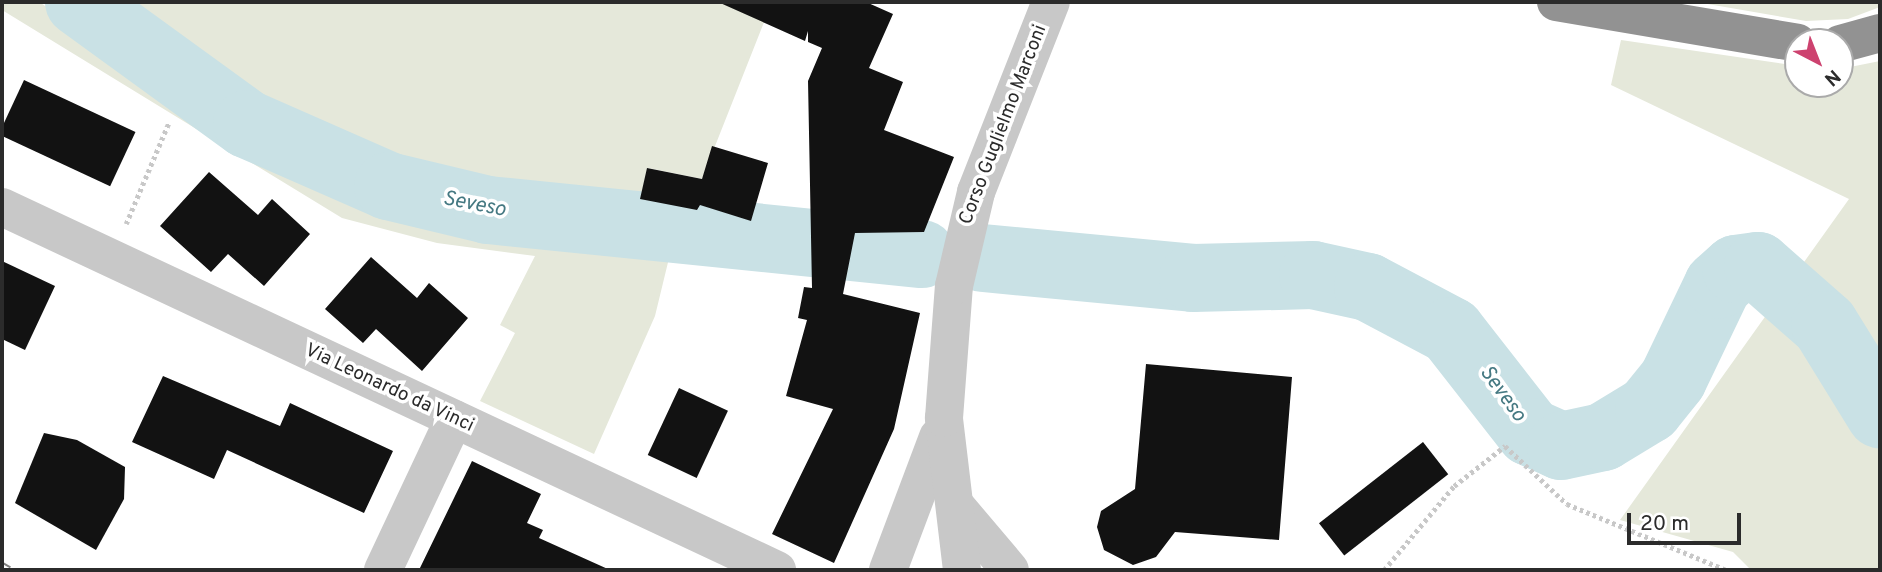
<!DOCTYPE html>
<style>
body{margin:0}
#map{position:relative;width:1882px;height:572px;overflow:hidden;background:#fff;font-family:Overpass,sans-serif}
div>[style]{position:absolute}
.green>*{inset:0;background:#e5e8da}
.river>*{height:68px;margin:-34px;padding:0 34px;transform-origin:34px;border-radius:34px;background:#c9e1e5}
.building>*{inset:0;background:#121212;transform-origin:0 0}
.path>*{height:4.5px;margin-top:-2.25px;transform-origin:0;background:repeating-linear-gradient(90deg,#c8c8c8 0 3.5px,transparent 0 7px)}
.minor>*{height:38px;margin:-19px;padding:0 19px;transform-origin:19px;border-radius:19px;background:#c8c8c8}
.highway>*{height:38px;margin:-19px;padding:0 19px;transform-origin:19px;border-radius:19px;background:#929292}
.rail>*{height:8px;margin-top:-4px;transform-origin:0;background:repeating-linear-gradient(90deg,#fff 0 16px,#808080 0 32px);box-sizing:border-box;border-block:2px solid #808080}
span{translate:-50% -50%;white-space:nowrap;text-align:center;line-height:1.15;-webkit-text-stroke:7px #fff;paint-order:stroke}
.street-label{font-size:19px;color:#2b2b2b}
.water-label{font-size:21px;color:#457982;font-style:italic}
.frame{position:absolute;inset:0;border:4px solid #2b2b2b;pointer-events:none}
.north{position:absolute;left:1784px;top:28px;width:70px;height:70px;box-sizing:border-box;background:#fff;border:2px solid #aaa;border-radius:50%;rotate:138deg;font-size:19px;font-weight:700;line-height:28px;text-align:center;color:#2b2b2b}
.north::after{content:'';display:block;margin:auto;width:24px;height:32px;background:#cd426f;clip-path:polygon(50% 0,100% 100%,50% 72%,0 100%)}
.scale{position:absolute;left:1627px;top:513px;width:114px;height:32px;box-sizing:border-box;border:4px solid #2b2b2b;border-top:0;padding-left:9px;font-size:21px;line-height:24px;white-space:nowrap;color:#2b2b2b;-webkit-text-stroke:5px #fff;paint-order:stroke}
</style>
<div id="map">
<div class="green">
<i style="clip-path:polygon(2px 2px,39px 2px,264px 148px,372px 203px,448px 222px,671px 250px,655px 316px,594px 454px,480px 401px,515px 333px,500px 325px,535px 256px,437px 243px,342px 218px,2px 10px)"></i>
<i style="clip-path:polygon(112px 2px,772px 2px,702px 179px,648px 168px,640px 199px,612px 207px,408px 174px,356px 156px,220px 86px)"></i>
<i style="clip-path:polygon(1696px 2px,1880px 2px,1880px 7px,1848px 19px,1806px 21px)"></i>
<i style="clip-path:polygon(1621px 40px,1798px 66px,1798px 84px,1840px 84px,1840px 69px,1880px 61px,1880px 570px,1751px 570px,1733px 552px,1620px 520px,1849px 199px,1611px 85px)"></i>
</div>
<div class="river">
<i style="left:79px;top:2px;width:208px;rotate:36deg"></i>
<i style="left:247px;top:124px;width:154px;rotate:23.7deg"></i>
<i style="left:388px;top:186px;width:103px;rotate:13.5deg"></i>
<i style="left:488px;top:210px;width:436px;rotate:5.8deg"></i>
<i style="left:983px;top:258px;width:211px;rotate:5.4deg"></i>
<i style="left:1193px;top:278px;width:120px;rotate:-1.4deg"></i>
<i style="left:1313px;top:275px;width:56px;rotate:12.3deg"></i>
<i style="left:1368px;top:287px;width:94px;rotate:27.9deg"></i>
<i style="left:1451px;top:331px;width:128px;rotate:52deg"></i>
<i style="left:1530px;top:432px;width:34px;rotate:24deg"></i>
<i style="left:1561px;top:446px;width:43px;rotate:-12.1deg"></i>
<i style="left:1603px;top:437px;width:54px;rotate:-31.3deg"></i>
<i style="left:1649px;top:409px;width:38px;rotate:-51deg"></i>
<i style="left:1673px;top:379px;width:104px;rotate:-64.4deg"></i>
<i style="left:1718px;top:285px;width:24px;rotate:-42deg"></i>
<i style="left:1736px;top:269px;width:22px;rotate:-8deg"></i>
<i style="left:1758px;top:266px;width:89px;rotate:41.4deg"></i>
<i style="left:1825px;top:325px;width:105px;rotate:58.3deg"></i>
</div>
<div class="building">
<i style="clip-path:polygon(718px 2px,866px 2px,893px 14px,869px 68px,903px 82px,884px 130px,954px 157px,924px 232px,855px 233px,843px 294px,920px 313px,894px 429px,834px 563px,772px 534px,833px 409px,786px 396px,807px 320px,798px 318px,804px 287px,812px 288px,808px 81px,822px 48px,808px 42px,808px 31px,805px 41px)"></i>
<i style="left:24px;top:80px;width:123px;height:60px;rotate:25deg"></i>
<i style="clip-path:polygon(712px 146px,768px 163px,751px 221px,700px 205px,697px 210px,640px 199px,647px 168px,702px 179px)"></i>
<i style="clip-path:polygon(209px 172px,258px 215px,272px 199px,310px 234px,264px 286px,228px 254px,211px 272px,160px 226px)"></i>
<i style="clip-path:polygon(371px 257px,417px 298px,429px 283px,468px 318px,422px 371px,376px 329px,363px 343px,325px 309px)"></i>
<i style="clip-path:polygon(2px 261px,55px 286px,25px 350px,2px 339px)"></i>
<i style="clip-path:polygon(1146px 364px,1292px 377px,1279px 540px,1175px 532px,1156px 557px,1133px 565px,1104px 550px,1097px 527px,1101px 511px,1135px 489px)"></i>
<i style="clip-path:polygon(163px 376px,280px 426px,290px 403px,393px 451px,364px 513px,227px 450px,214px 479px,132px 442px)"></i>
<i style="left:679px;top:388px;width:54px;height:74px;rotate:25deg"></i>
<i style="clip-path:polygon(44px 433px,77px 440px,125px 467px,124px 499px,96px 550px,15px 503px)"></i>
<i style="left:1423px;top:442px;width:41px;height:132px;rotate:52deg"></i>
<i style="clip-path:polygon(472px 461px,541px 494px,527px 523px,543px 530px,539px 538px,610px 570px,419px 570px)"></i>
</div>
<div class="path">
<i style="left:126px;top:224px;width:111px;rotate:-67.1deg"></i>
<i style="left:1384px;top:570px;width:109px;rotate:-50.2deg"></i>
<i style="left:1454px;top:486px;width:65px;rotate:-38.1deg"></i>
<i style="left:1505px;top:446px;width:85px;rotate:43.1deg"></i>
<i style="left:1567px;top:504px;width:172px;rotate:22.5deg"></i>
</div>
<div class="minor">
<i style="left:2px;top:207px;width:856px;rotate:25.1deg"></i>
<i style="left:955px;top:505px;width:85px;rotate:49.8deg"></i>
<i style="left:383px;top:570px;width:167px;rotate:-64.8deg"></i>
<i style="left:888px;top:570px;width:142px;rotate:-69.4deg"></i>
<i style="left:962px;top:570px;width:153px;rotate:-96.8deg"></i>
<i style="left:944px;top:418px;width:132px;rotate:-85.7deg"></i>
<i style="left:954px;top:286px;width:97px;rotate:-76.8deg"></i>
<i style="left:976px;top:192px;width:204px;rotate:-68.5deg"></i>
</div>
<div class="highway">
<i style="left:1556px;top:2px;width:245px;rotate:9.6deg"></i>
<i style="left:1840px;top:44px;width:41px;rotate:-15.4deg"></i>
</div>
<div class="rail">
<i style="left:2px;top:566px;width:8px;rotate:30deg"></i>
</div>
<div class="street-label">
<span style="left:1004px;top:125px;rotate:-69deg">Corso Guglielmo Marconi</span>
<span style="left:389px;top:389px;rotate:25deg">Via Leonardo da Vinci</span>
</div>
<div class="water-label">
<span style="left:474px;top:205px;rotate:11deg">Seveso</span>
<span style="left:1502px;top:394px;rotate:54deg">Seveso</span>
</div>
<div class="frame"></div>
<div class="north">N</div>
<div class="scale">20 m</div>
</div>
